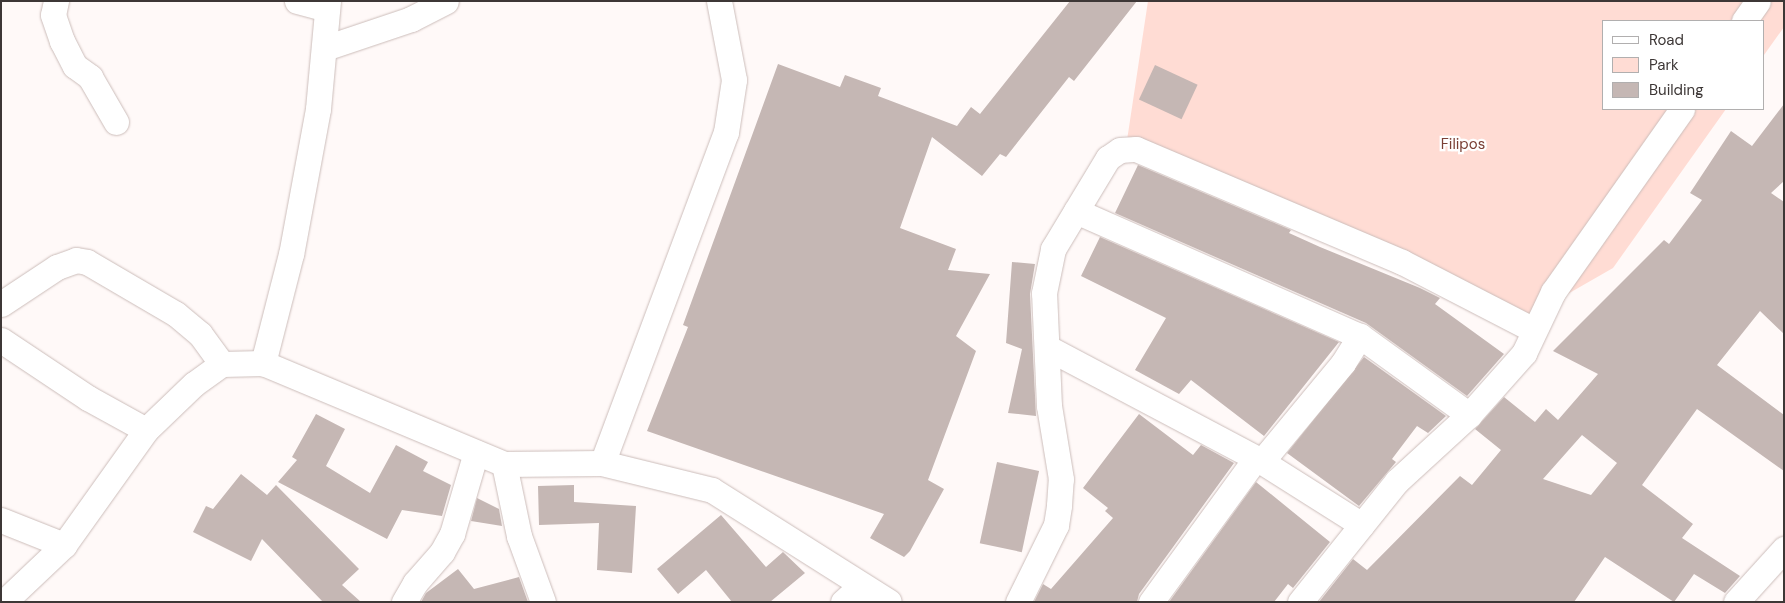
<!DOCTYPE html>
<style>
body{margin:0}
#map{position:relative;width:1785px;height:603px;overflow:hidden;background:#fff9f8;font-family:"DM Sans",sans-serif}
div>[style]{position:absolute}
.green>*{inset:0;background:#ffdcd4}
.building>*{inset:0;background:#c5b7b4;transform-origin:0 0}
.roads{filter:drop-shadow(0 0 1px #ccbdba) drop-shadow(0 0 1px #ccbdba)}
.minor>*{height:25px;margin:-12.5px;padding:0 12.5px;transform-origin:12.5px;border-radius:12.5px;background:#fff}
span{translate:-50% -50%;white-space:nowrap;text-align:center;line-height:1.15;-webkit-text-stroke:4.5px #fff;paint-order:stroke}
.park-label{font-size:15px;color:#7b4036}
.frame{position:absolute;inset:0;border:2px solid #3d3736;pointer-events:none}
.legend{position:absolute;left:1602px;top:20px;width:162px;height:90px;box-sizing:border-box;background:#fff;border:1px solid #b1afaf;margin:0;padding:6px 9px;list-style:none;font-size:15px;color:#3d3736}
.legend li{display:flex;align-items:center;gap:10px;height:25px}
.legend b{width:25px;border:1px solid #b1afaf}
</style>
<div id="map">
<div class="green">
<i style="clip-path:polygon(1148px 1px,1784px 1px,1784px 27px,1764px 55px,1764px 21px,1604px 21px,1604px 109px,1726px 109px,1613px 268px,1512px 326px,1126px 147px)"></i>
</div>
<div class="building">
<i style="clip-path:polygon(1070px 1px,1137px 1px,1074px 81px,1069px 77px,1006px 157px,1000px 154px,982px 176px,932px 137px,900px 228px,956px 249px,948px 270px,990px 274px,956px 336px,976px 351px,928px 480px,944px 489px,910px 551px,904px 557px,870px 538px,884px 514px,647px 431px,688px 327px,683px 325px,778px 64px,840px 87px,845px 75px,881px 88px,878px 96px,957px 126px,971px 107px,980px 114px)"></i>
<i style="left:1155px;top:65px;width:47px;height:38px;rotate:25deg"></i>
<i style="clip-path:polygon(evenodd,1784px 104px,1784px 181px,1771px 193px,1784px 202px,1784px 334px,1760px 311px,1717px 365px,1784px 415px,1784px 471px,1697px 409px,1642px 485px,1693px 524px,1682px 538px,1740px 576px,1725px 593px,1694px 574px,1674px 602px,1605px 557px,1574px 602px,1319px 602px,1353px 559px,1367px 570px,1460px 476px,1472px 485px,1501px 450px,1475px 429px,1504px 397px,1535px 422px,1546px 409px,1558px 420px,1598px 374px,1553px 351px,1664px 240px,1669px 244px,1702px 200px,1690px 193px,1731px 131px,1752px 146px,1784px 104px,1582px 435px,1617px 463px,1591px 495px,1543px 479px,1582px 435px)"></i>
<i style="clip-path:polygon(1138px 165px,1291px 230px,1289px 233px,1320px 247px,1420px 288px,1440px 298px,1435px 304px,1504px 354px,1467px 396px,1366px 323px,1115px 213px)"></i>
<i style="clip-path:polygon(1100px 237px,1339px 342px,1264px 436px,1191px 380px,1179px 394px,1135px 370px,1166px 318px,1081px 276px)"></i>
<i style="clip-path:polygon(1012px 262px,1035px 264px,1030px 294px,1036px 416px,1008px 413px,1022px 349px,1006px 343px)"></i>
<i style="clip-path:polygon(1364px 357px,1446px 416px,1428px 433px,1417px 426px,1392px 459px,1396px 462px,1359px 506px,1287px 453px)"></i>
<i style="clip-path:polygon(316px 414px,345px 429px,326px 466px,370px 493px,396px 445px,428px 462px,423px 471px,451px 485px,442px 516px,402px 510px,387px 539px,278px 482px,297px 460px,292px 457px)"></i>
<i style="clip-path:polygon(1139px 414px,1193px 455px,1201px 445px,1234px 463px,1139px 594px,1137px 602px,1034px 602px,1043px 584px,1051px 589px,1113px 518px,1105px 511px,1108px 508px,1083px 488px)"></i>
<i style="left:997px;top:462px;width:43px;height:83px;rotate:12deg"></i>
<i style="clip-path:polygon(241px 474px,267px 495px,276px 485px,359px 569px,342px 585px,361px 602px,323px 602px,262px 539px,251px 561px,193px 532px,206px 506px,213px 509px)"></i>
<i style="clip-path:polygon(1256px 482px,1330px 542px,1293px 588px,1288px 584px,1274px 602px,1169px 602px)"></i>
<i style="clip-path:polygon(574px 485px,574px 502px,636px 506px,632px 573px,597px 570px,599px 523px,539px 525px,538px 486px)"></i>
<i style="clip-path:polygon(477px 498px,499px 509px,502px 526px,471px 521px)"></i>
<i style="clip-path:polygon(721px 515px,766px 567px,783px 552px,805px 573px,770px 602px,732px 602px,706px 570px,678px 594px,657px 569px)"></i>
<i style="clip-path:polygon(458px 569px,474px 589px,519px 577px,528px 602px,421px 602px,426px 593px)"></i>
</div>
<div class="roads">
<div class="minor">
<i style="left:56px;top:1px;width:14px;rotate:102deg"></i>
<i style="left:53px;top:15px;width:28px;rotate:71deg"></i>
<i style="left:62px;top:41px;width:28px;rotate:63deg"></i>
<i style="left:75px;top:66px;width:19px;rotate:36deg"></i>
<i style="left:90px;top:77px;width:52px;rotate:60deg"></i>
<i style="left:297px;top:1px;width:31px;rotate:15deg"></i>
<i style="left:328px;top:1px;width:108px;rotate:95.3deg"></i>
<i style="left:318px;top:109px;width:147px;rotate:100.5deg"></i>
<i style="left:291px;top:254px;width:113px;rotate:104.4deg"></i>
<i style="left:263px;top:363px;width:261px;rotate:22.7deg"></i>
<i style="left:504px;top:464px;width:98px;rotate:-0.6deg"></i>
<i style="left:719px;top:1px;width:80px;rotate:79.2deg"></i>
<i style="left:734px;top:80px;width:53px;rotate:98.7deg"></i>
<i style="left:726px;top:132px;width:353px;rotate:110.5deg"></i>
<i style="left:602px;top:463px;width:113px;rotate:13.8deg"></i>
<i style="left:712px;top:490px;width:209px;rotate:32.3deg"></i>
<i style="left:1744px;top:21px;width:24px;rotate:-55deg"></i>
<i style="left:325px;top:48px;width:91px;rotate:-18.6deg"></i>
<i style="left:411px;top:19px;width:39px;rotate:-27deg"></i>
<i style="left:1076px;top:211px;width:310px;rotate:23.8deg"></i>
<i style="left:1360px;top:336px;width:135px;rotate:35.9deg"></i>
<i style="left:1px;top:304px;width:67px;rotate:-33.5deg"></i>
<i style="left:57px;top:267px;width:20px;rotate:-20deg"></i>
<i style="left:76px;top:260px;width:11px;rotate:10deg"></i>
<i style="left:87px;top:262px;width:103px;rotate:30.3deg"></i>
<i style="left:176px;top:314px;width:31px;rotate:40deg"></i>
<i style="left:200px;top:334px;width:37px;rotate:54deg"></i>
<i style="left:1px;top:340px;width:105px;rotate:33.7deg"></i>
<i style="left:88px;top:398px;width:66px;rotate:28.9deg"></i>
<i style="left:1048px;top:348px;width:235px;rotate:27.9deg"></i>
<i style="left:1256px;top:458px;width:125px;rotate:32.3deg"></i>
<i style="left:1262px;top:461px;width:127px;rotate:-50.4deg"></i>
<i style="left:1343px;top:363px;width:32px;rotate:-58deg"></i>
<i style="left:504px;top:464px;width:74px;rotate:78.2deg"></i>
<i style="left:519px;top:536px;width:70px;rotate:70deg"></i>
<i style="left:1px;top:520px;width:68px;rotate:21.6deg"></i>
<i style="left:4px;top:602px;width:83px;rotate:-43.5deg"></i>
<i style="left:64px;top:545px;width:141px;rotate:-54.5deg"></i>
<i style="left:146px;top:430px;width:66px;rotate:-43.8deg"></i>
<i style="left:194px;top:384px;width:34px;rotate:-36deg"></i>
<i style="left:222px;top:364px;width:41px;rotate:-1.4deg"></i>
<i style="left:404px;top:602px;width:22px;rotate:-60deg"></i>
<i style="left:415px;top:583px;width:41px;rotate:-48.9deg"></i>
<i style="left:442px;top:552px;width:21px;rotate:-61deg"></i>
<i style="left:452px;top:534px;width:85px;rotate:-73.7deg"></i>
<i style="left:843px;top:602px;width:25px;rotate:-42deg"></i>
<i style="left:1018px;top:602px;width:86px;rotate:-63.7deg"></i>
<i style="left:1056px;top:525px;width:20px;rotate:-81deg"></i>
<i style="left:1059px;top:505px;width:26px;rotate:-86deg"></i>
<i style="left:1061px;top:479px;width:74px;rotate:-99.3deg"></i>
<i style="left:1049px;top:406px;width:113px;rotate:-92.5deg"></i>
<i style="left:1044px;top:293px;width:45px;rotate:-78.4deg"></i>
<i style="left:1053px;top:249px;width:106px;rotate:-58.9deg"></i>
<i style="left:1108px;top:158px;width:14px;rotate:-34deg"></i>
<i style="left:1120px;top:150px;width:16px;rotate:-4deg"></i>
<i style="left:1136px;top:149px;width:289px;rotate:23deg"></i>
<i style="left:1402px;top:262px;width:148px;rotate:27.3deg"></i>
<i style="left:1151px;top:602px;width:178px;rotate:-53.9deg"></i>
<i style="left:1300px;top:602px;width:155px;rotate:-51.3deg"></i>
<i style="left:1397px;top:481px;width:98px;rotate:-42.5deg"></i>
<i style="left:1469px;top:415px;width:83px;rotate:-48.4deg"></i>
<i style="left:1524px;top:353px;width:68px;rotate:-64.6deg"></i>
<i style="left:1553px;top:292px;width:224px;rotate:-54.8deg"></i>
<i style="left:1736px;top:602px;width:72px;rotate:-47.8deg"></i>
</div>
</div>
<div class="park-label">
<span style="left:1463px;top:145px">Filipos</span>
</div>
<div class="frame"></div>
<ul class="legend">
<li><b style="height:6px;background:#fff"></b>Road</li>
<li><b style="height:14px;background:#ffdcd4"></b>Park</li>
<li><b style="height:14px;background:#c5b7b4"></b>Building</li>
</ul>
</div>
